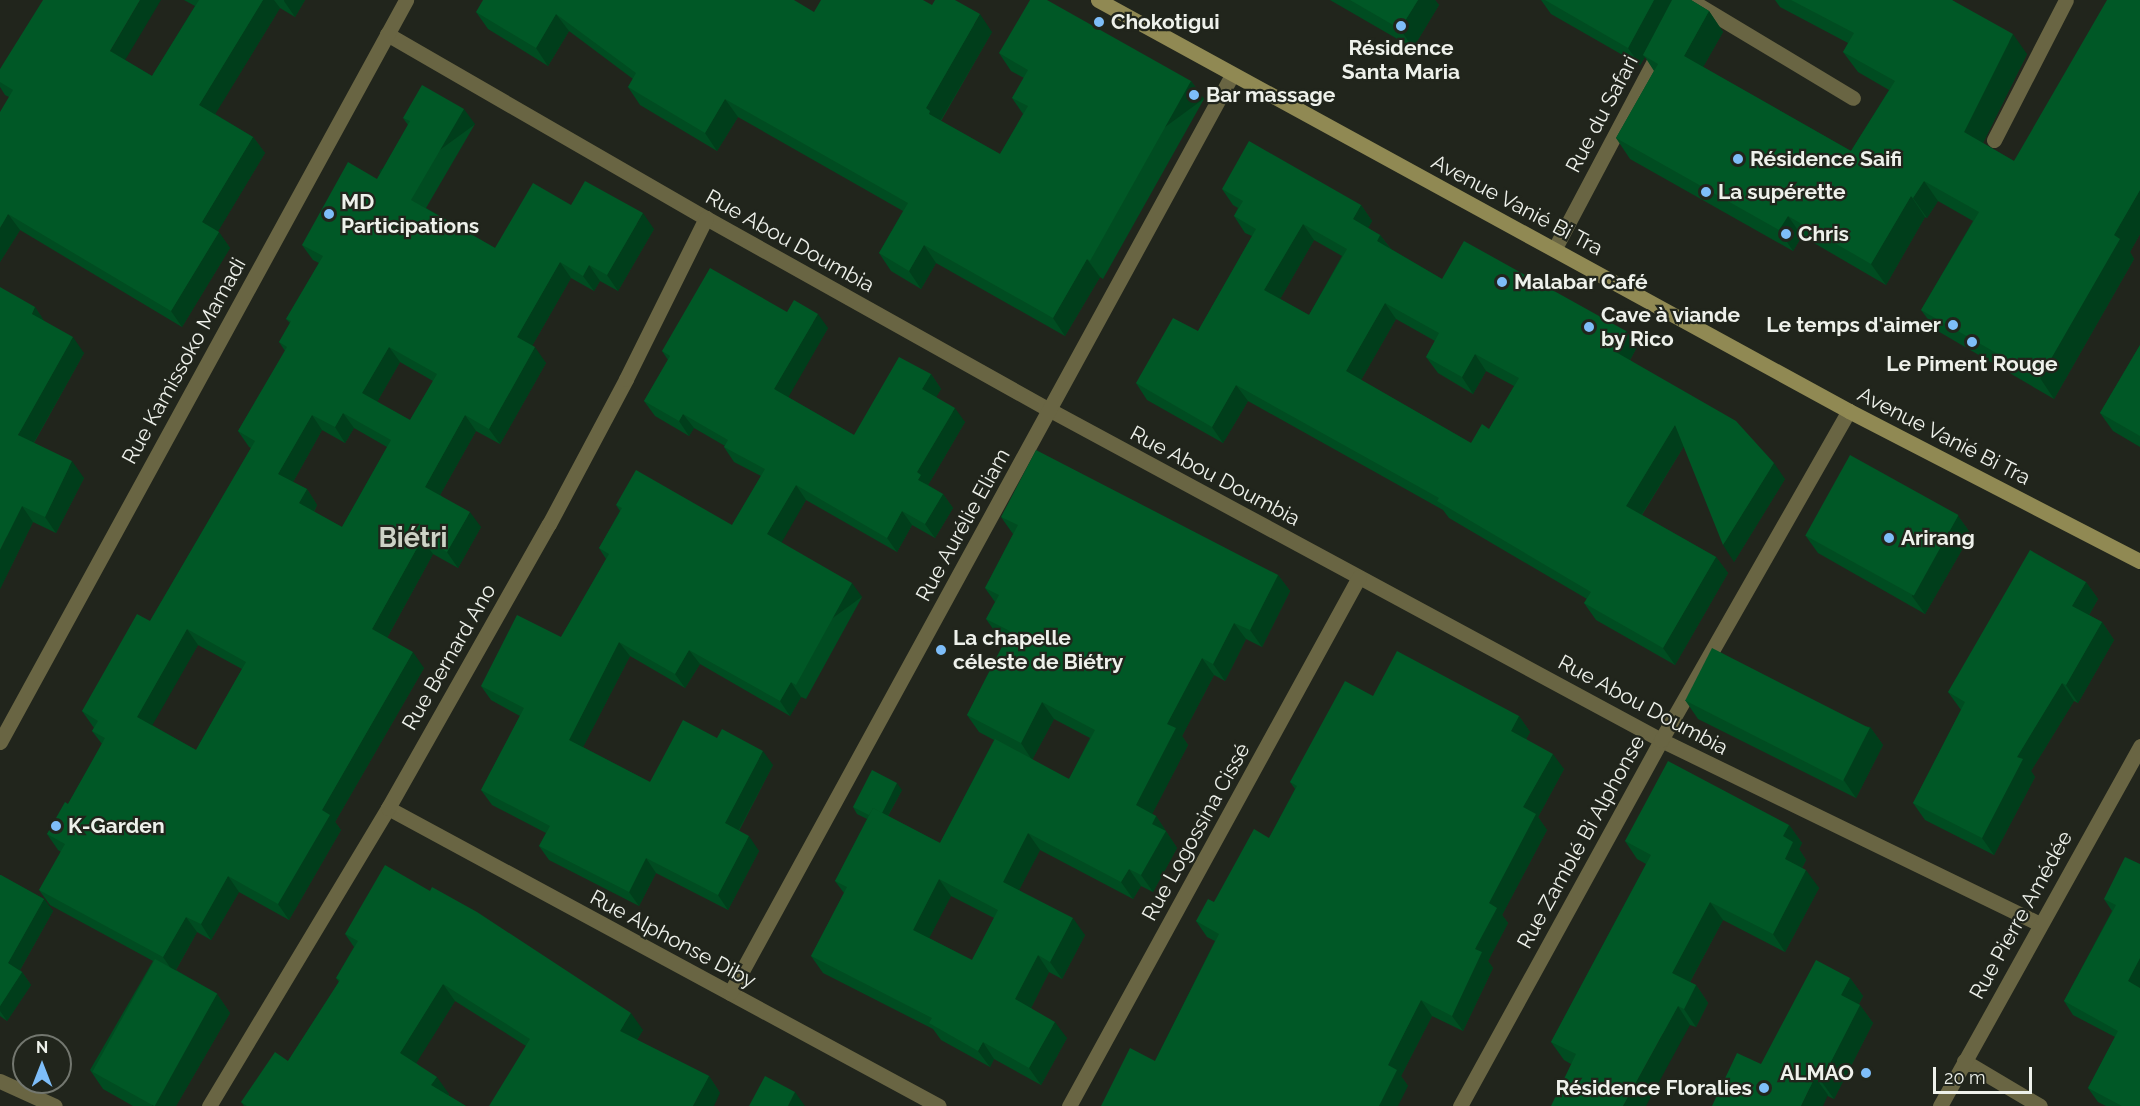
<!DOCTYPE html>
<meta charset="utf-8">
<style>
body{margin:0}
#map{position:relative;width:2140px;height:1106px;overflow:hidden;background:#21251c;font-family:Raleway,sans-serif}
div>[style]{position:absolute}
.lane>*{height:15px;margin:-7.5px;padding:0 7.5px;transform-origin:7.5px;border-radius:7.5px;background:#696543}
.street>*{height:15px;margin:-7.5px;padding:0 7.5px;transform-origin:7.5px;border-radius:7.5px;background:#696543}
.secondary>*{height:15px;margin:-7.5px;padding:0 7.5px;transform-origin:7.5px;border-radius:7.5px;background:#908953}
.wall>*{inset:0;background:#004c21}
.shaded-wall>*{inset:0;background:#003e1b;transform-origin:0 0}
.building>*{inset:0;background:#005826;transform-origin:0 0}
.dots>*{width:16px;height:16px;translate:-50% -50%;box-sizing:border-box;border:3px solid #21251c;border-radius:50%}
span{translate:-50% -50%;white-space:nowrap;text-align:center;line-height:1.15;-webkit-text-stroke:4.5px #21251c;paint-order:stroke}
.poi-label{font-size:21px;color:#eef1eb;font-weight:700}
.left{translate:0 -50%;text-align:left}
.right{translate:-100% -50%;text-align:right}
.street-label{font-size:21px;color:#eef1eb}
.district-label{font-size:27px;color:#cdd3c6;font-weight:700}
.north{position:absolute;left:12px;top:1034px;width:60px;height:60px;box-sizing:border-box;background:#21251c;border:2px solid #73776f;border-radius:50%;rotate:0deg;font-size:16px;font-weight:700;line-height:24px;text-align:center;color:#eef1eb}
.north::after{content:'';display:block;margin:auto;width:21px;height:27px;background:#7ebef9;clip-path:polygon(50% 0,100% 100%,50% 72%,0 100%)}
.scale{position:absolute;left:1933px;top:1067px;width:99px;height:27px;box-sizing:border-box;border:3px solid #eef1eb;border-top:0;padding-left:8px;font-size:18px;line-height:21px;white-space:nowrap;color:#eef1eb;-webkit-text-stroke:4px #21251c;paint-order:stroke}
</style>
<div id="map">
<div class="lane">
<i style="left:1690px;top:0;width:190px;rotate:31deg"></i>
<i style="left:1994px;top:140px;width:157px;rotate:-62.8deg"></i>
</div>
<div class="street">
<i style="left:387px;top:34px;width:368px;rotate:30deg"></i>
<i style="left:706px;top:218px;width:394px;rotate:29.2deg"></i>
<i style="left:1050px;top:410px;width:694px;rotate:28.37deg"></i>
<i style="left:1661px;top:740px;width:421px;rotate:25.9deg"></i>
<i style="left:1555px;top:248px;width:226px;rotate:-62.1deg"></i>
<i style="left:0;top:742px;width:846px;rotate:-61.31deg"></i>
<i style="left:388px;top:808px;width:626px;rotate:28.41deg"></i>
<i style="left:730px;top:993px;width:1046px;rotate:-61.33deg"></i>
<i style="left:1964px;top:1061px;width:88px;rotate:30.6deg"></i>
<i style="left:0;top:1081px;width:60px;rotate:24.4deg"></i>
<i style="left:209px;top:1106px;width:348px;rotate:-59deg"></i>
<i style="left:388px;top:808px;width:326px;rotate:-60.5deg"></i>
<i style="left:549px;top:524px;width:164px;rotate:-62deg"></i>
<i style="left:626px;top:379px;width:180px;rotate:-63.6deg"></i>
<i style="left:1069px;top:1106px;width:603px;rotate:-61.27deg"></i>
<i style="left:1460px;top:1106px;width:418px;rotate:-61.2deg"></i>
<i style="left:1661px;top:740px;width:379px;rotate:-60.3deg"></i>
<i style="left:1940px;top:1106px;width:412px;rotate:-60.9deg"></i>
</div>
<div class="secondary">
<i style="left:1098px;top:0;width:856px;rotate:28.69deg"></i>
<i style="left:1849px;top:411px;width:327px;rotate:27.3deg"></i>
</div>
<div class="wall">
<i style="clip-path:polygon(184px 0,305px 0,295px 17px,280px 8px,215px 114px,253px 137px,265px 153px,218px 231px,230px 248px,182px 327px,20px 230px,0 262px,9px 97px,5px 95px,0 87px,0 69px,125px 60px,152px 76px,195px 6px)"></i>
<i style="clip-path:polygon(1330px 0,1435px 0,1439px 5px,1413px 48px)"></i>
<i style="clip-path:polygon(1541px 0,1691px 0,1709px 11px,1723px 32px,1703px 67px,1851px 151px,1889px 90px,1858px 72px,1843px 52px,1848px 43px,1780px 7px,1775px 0,1952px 0,2027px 54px,1983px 143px,2014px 161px,2140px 0,2140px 234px,2130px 252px,2134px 259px,2054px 399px,1936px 330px,1921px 310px,1973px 221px,1938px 201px,1927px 218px,1925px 217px,1886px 285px,1802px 236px,1793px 251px,1630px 159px,1616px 138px,1654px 71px,1645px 57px,1640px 65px,1551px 14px)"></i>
<i style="clip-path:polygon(932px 5px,992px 32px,941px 121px,1000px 154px,1023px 114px,1012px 98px,1024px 78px,1011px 71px,999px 53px,1191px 81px,1204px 99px,1103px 279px,1100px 277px,1065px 336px,936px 263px,921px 289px,891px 271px,879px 253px,903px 211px,738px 117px,717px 151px,640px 105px,628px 87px,633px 79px,569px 31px,548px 66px,488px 29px,476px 12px,814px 12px)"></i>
<i style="clip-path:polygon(evenodd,403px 118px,475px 124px,426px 208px,495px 248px,571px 205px,654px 229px,618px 291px,600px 281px,594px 291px,571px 278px,532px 346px,546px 363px,500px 444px,476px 431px,440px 495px,481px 527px,458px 568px,433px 554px,387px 638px,424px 668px,335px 822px,341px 830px,289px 920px,239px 892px,211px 940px,197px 932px,176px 970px,217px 994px,230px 1013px,176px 1106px,133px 1106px,103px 1089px,90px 1070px,153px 961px,50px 905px,39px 890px,61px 852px,58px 850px,47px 834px,68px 804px,102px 744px,92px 731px,94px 728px,82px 711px,150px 621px,251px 448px,249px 447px,238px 431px,285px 351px,279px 342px,290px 323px,286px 319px,319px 263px,313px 260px,302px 245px,377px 179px,408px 125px,403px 118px,400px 362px,433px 381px,410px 420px,377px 402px,400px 362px,403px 118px,354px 428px,387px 447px,342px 527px,314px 512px,317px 505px,307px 489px,293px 482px,322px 430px,345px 443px,354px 428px,403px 118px,198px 645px,242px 669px,196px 750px,152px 725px,198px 645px)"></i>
<i style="clip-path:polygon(evenodd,1222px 189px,1361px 205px,1372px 221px,1368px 228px,1380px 235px,1391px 249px,1442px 279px,1626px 331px,1637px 347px,1630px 360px,1785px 479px,1734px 562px,1684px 446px,1642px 515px,1716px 557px,1728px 573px,1675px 665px,1596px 620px,1584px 603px,1587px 599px,1449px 518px,1443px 510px,1248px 401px,1223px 443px,1147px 400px,1136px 383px,1198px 331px,1252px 236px,1245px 233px,1234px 216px,1238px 208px,1233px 205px,1222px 189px,1314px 240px,1342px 256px,1309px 315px,1280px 299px,1314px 240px,1222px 189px,1396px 319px,1435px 341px,1426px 357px,1438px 373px,1473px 394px,1486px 371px,1514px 386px,1489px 429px,1471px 443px,1361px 380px,1396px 319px)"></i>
<i style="clip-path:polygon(35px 307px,44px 321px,84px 353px,34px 443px,84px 478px,56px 533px,33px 522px,0 589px)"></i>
<i style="clip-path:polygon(787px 312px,828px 328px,788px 397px,854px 435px,931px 374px,941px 389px,936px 397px,965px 422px,928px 485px,943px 494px,953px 508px,935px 538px,912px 525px,897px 552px,806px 500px,781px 542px,862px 597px,806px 699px,801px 697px,790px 716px,700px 664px,685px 688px,630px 656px,583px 747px,650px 782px,717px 738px,773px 765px,739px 831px,759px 851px,728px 910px,656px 873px,639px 906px,549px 860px,539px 846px,546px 833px,492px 805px,481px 790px,520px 716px,491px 700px,481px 686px,561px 637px,606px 559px,599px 548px,620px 511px,616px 505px,732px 525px,761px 476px,734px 462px,724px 447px,725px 446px,694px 428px,689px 436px,655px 416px,644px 401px,668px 360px,662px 351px)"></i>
<i style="clip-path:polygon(2140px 345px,2140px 447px,2113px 431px,2100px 413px)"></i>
<i style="clip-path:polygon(1958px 516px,1971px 534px,1925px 614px,1818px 553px,1805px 535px)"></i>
<i style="clip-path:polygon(evenodd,1001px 517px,1278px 575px,1290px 591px,1262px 647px,1246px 639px,1225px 681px,1214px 675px,1182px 736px,1188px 745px,1152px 814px,1156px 816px,1177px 848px,1153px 892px,1141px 886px,1133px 899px,1040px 850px,1019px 890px,1085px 935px,1062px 979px,1049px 972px,1031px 1008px,1067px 1038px,1041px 1085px,994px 1059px,990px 1067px,941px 1040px,933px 1029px,823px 973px,811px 956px,844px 893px,835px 881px,867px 819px,857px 814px,853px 807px,902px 790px,888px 816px,940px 843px,994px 740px,979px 732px,967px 715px,1006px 640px,998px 636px,986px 619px,995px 602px,985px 588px,1013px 534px,1001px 517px,1054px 719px,1090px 738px,1069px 779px,1032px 760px,1054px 719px,1001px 517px,951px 896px,994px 918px,972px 960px,929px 938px,951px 896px)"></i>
<i style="clip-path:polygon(2086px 582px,2098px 599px,2089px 615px,2102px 622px,2114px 640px,2078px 703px,2074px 701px,2031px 771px,2035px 777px,1994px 855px,1925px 820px,1913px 803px,1961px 710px,1948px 692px)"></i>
<i style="clip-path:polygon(1373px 696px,1519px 716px,1530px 732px,1526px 739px,1564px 769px,1538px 817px,1547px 830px,1502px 915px,1508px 923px,1488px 961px,1493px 968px,1463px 1031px,1432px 1016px,1401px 1076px,1408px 1086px,1155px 1061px,1215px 941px,1207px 937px,1196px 921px,1214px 902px,1269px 838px,1295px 789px,1290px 782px)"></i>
<i style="clip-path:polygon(1685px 700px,1870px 727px,1883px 745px,1856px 798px,1698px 719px)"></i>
<i style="clip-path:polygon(1789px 825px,1802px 843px,1799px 849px,1806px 860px,1802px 868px,1819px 888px,1785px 952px,1723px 920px,1690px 982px,1696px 985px,1708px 1003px,1696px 1027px,1690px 1025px,1571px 1064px,1564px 1060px,1551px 1042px,1646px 864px,1637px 859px,1625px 841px)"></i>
<i style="clip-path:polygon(2140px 864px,2140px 1106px,2106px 1106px,2098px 1102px,2088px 1088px,2115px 1037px,2073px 1015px,2064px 1001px,2112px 911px,2104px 899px)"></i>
<i style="clip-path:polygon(0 875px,44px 899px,53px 911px,20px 970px,22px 972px,31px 985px,7px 1021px,0 1016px)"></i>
<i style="clip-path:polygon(345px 934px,643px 1030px,637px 1040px,709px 1076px,720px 1093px,526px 1046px,455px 1001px,416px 1063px,449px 1094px,448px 1095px,466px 1106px,244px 1106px,241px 1102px,288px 1061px,339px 982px,336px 978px,354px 947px)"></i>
<i style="clip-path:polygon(1850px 978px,1863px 996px,1859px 1004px,1873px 1023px,1834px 1099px,1761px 1064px)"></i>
</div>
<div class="shaded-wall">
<i style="clip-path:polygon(140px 0,161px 0,121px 67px,110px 51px)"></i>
<i style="clip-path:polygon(263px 0,274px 0,280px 8px,211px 121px,199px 105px)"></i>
<i style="clip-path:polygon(284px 0,305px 0,295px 17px,284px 1px)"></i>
<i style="clip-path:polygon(1418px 0,1435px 0,1439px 5px,1413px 48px,1400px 29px)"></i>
<i style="clip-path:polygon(1654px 0,1675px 0,1643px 55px,1645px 57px,1640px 65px,1628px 48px)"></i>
<i style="clip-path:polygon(1709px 11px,1723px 32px,1698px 76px,1684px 56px)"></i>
<i style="clip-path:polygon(556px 14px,569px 31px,548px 66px,536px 48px)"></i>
<i style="clip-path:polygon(980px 14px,992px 32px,939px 123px,929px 114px,926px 108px)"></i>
<i style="clip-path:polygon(2013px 34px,2027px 54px,1978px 153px,1964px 132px)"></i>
<i style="left:1191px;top:81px;width:22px;height:206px;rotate:54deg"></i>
<i style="clip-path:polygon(725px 99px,738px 117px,717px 151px,705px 133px)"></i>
<i style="left:464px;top:109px;width:19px;height:105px;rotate:54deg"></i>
<i style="clip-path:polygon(253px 137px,265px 153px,214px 238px,202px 222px)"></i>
<i style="clip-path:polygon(1924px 181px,1938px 201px,1927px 218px,1913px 198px)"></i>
<i style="clip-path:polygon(2140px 190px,2140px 234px,2130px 252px,2134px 259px,2054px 399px,2040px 378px,2114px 235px)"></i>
<i style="clip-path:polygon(1911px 196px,1925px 217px,1886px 285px,1871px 264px)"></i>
<i style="clip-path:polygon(1361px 205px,1372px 221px,1364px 235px,1353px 219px)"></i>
<i style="clip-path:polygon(643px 213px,654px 229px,618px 291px,607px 275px)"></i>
<i style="clip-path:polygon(8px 214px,20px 230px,0 262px,0 228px)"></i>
<i style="clip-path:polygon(1788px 216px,1802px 236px,1793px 251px,1779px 230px)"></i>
<i style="clip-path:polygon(1303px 224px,1314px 240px,1276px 306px,1264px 290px)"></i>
<i style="clip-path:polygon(219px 232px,230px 248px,182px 327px,171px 311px)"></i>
<i style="clip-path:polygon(1380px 235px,1392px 251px,1377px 241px)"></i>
<i style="clip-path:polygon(924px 245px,936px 263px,921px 289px,909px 271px)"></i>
<i style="clip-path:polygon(1087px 259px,1100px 277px,1065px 336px,1053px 318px)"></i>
<i style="clip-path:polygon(560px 262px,571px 278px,528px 353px,517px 337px)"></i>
<i style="clip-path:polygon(589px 265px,600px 281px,594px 291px,583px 276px)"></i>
<i style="clip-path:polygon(1385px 303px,1396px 319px,1357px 387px,1346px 371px)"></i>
<i style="clip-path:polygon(35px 307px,46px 324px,32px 314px)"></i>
<i style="clip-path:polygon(818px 314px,828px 328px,785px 403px,774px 389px)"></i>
<i style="clip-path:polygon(1626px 331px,1637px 347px,1626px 367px,1614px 351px)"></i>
<i style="clip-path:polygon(73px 337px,84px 353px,29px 451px,18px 435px)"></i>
<i style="clip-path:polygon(389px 347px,400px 362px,373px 409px,362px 393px)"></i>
<i style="clip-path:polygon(535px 347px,546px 363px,500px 444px,489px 429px)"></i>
<i style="clip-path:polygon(1475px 354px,1486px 371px,1473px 394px,1462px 377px)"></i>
<i style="clip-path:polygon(931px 374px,941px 389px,932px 404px,922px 389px)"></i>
<i style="clip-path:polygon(1236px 385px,1248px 401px,1223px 443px,1212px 427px)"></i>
<i style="clip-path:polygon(955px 408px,965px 422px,928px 485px,918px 480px,917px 472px)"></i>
<i style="clip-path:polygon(343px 413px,354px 428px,345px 443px,335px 427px)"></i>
<i style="clip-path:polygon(683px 414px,694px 428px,689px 436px,679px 421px)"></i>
<i style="clip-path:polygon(312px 415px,322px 430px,289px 489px,278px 474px)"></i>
<i style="clip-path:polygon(465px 415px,476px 431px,436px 502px,425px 487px)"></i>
<i style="clip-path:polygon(1675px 425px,1687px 441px,1637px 522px,1626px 506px)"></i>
<i style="clip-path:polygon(72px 461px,84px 478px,56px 533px,45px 517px)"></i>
<i style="clip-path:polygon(1774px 463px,1785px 479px,1734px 562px,1723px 545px)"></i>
<i style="clip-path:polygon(796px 485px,806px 500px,778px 549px,767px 534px)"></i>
<i style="clip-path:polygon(307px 489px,317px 505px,310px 519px,299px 503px)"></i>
<i style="clip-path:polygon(943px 494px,953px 508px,935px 538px,925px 524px)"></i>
<i style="clip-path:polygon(22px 506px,33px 522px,0 589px,0 550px)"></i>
<i style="clip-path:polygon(902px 511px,912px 525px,897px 552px,887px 538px)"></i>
<i style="clip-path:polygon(470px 512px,481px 527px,458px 568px,447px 552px)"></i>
<i style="clip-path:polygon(1958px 516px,1971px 534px,1925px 614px,1912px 596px)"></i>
<i style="clip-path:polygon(422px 539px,433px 554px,383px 645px,372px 629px)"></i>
<i style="clip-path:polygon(1716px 557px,1728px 573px,1675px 665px,1663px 648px)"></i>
<i style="clip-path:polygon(1278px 575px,1290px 591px,1262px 647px,1250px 630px)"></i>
<i style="clip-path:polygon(2086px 582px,2098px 599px,2084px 623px,2072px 606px)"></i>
<i style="left:852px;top:583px;width:17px;height:116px;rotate:54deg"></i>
<i style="clip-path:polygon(2102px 622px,2114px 640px,2078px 703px,2066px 685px)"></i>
<i style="clip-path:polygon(1234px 623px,1246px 639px,1225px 681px,1213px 664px)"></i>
<i style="clip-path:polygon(187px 629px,198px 645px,148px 733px,137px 717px)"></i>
<i style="clip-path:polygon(619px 642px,630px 656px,579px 755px,569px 740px)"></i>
<i style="clip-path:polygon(689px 650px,700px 664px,685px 688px,675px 674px)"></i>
<i style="clip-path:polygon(413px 652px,424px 668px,335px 822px,341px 830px,289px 920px,278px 904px,322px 810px)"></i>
<i style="clip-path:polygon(1202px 658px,1214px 675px,1182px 736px,1188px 745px,1148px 822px,1136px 805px,1167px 724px)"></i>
<i style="clip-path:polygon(791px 682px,801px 697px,790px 716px,780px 701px)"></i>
<i style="clip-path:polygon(2062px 683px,2074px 701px,2031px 771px,2035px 777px,1994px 855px,1982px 838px,2017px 757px)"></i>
<i style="clip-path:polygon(1042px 702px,1054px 719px,1032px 760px,1021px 743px)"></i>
<i style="clip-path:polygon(1519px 716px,1530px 732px,1522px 747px,1511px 731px)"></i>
<i style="clip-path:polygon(1870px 727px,1883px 745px,1856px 798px,1843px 779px)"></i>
<i style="clip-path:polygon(763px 751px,773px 765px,735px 837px,725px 823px)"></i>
<i style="clip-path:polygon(1553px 754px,1564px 769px,1538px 817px,1547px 830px,1502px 915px,1508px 923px,1488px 961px,1493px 968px,1463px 1031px,1452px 1016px,1475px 949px,1489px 903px,1523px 807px)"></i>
<i style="clip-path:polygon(897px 783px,902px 790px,882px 826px,878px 820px)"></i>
<i style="clip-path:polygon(1156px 816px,1177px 848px,1153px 892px,1141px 875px,1152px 824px)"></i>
<i style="clip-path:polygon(1789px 825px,1802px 843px,1799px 849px,1806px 860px,1797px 877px,1785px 859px,1783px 836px)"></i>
<i style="clip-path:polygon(1028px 833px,1040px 850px,1015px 898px,1003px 882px)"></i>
<i style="clip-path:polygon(749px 836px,759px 851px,728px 910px,718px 895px)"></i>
<i style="clip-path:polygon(646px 858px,656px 873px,639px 906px,629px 892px)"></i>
<i style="clip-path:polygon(1129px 869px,1141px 886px,1133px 899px,1121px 882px)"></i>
<i style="clip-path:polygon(1806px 870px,1819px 888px,1785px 952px,1773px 934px)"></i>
<i style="clip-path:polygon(228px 876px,239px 892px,211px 940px,201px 924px)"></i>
<i style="clip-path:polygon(939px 879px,951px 896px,925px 946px,913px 930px)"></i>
<i style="clip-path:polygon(44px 899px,53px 911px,17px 975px,8px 963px)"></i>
<i style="clip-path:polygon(1710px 902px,1723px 920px,1685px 991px,1672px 973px)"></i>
<i style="clip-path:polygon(186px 917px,197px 932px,174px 973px,163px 957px)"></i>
<i style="clip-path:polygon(1073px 918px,1085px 935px,1062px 979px,1050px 962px)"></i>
<i style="clip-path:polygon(1038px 955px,1049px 972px,1027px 1016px,1015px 999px)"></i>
<i style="clip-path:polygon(2140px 958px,2140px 990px,2128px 981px)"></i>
<i style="clip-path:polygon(22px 972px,31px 985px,7px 1021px,0 1011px,0 1006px)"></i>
<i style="clip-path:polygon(1850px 978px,1863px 996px,1854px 1013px,1841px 995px)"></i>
<i style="clip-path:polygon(443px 984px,455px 1001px,412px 1070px,400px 1053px)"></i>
<i style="clip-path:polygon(1696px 985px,1708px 1003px,1696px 1027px,1684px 1009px)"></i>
<i style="clip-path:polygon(217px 994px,230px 1013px,176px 1106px,152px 1106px)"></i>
<i style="clip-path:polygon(1421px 1000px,1432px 1016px,1401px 1076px,1408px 1086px,1398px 1106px,1379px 1106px,1388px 1065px)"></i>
<i style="clip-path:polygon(1860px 1005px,1873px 1023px,1834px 1099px,1821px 1081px)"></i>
<i style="clip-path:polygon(1678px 1006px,1690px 1025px,1646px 1106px,1623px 1106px)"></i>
<i style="clip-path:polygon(631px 1013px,643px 1030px,632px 1048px,620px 1031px)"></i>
<i style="clip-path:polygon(1055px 1022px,1067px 1038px,1041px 1085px,1029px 1068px)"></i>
<i style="clip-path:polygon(983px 1042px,994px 1059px,990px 1067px,978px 1051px)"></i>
<i style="clip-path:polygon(709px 1076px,720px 1093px,714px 1106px,693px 1106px)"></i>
<i style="clip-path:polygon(437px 1077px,449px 1094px,443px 1102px,431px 1085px)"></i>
<i style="clip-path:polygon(1815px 1077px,1828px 1095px,1823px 1106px,1801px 1106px)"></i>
<i style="clip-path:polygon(795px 1092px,805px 1106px,788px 1106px)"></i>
</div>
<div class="building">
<i style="clip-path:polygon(43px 0,140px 0,110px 51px,152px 76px,199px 0,263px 0,199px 105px,253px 137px,202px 222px,219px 232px,171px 311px,8px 214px,0 228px,0 112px,13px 90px,0 82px,0 69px)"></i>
<i style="clip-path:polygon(483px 0,794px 0,814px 12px,821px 0,923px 0,932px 5px,935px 0,955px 0,980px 14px,926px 108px,930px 111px,929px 114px,1000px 154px,1028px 106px,1012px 98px,1028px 70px,999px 53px,1030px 0,1047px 0,1191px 81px,1090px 261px,1087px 259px,1053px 318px,924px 245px,909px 271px,879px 253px,908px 203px,725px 99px,705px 133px,628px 87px,636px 73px,556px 14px,536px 48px,476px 12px)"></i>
<i style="clip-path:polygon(1350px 0,1418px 0,1400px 29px)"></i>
<i style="clip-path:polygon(1545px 0,1654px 0,1628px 48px)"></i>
<i style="clip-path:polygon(1672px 0,1691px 0,1709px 11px,1684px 56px,1851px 151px,1895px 81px,1843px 52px,1854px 33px,1791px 0,1952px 0,2013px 34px,1964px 132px,2014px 161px,2107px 0,2140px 0,2140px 190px,2114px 235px,2120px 239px,2040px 378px,1921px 310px,1979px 212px,1924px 181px,1913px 198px,1911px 196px,1871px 264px,1788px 216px,1779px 230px,1616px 138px,1658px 64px,1643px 55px)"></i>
<i style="clip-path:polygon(evenodd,422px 85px,464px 109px,411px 200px,495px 248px,533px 183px,571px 205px,585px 181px,643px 213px,607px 275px,589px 265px,583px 276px,560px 262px,517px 337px,535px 347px,489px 429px,465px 415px,425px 487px,470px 512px,447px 552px,422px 539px,372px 629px,413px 652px,322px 810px,330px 815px,278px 904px,228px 876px,201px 924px,186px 917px,163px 957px,39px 890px,65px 844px,47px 834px,65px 802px,68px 804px,105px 738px,92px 731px,98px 721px,82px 711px,137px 614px,150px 621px,255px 441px,238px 431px,287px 347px,279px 342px,291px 321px,286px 319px,323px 256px,302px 245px,348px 162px,377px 179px,410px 121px,403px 118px,422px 85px,389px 347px,437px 374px,410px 420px,362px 393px,389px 347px,422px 85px,343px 413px,391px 440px,342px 527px,299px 503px,307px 489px,278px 474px,312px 415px,335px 427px,343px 413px,422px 85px,187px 629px,246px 662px,196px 750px,137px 717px,187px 629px)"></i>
<i style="clip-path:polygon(evenodd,1249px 141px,1361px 205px,1353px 219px,1380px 235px,1377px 241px,1442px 279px,1464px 241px,1626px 331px,1614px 351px,1736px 421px,1774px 463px,1723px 545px,1675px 425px,1626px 506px,1716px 557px,1663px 648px,1584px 603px,1591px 592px,1437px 501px,1439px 498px,1236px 385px,1212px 427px,1136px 383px,1173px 318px,1198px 331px,1256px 229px,1234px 216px,1243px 201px,1222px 189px,1249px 141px,1303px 224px,1347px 249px,1309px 315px,1264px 290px,1303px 224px,1249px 141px,1385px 303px,1439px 333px,1426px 357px,1462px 377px,1475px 354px,1519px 378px,1489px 429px,1482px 424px,1471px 443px,1346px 371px,1385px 303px)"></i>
<i style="clip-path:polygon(710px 268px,787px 312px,794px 300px,818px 314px,774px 389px,854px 435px,899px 357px,931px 374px,922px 389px,955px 408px,917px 472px,921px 475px,918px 480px,943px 494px,925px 524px,902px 511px,887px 538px,796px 485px,767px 534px,852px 583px,796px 685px,791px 682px,780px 701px,689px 650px,675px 674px,619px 642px,569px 740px,650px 782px,683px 720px,717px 738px,722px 729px,763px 751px,725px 823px,749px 836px,718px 895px,646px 858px,629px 892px,539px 846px,550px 826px,481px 790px,524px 708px,481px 686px,517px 615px,561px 637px,609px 554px,599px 548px,622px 508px,616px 505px,636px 470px,732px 525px,765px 469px,724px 447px,728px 440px,683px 414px,679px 421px,644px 401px,670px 356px,662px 351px)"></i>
<i style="clip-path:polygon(0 287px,35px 307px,32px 314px,73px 337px,18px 435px,72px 461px,45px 517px,22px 506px,0 550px)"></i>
<i style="clip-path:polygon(2140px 345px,2140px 436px,2100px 413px)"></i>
<i style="clip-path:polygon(evenodd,1036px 450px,1278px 575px,1250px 630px,1234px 623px,1213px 664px,1202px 658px,1167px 724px,1176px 728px,1136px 805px,1156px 816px,1152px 824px,1166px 831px,1141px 875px,1129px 869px,1121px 882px,1028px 833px,1003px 882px,1073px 918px,1050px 962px,1038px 955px,1015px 999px,1055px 1022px,1029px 1068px,983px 1042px,978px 1051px,929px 1023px,932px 1018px,811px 956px,847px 887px,835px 881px,873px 808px,940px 843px,995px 739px,1069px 779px,1095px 730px,1042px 702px,1021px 743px,967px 715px,1010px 631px,986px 619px,999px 595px,985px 588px,1018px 525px,1001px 517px,1036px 450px,939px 879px,998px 910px,972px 960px,913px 930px,939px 879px)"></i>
<i style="left:1850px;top:455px;width:124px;height:92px;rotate:29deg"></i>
<i style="clip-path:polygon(2030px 550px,2086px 582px,2072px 606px,2102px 622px,2066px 685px,2062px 683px,2017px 757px,2023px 759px,1982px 838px,1913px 803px,1965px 702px,1948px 692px)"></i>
<i style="left:1712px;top:648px;width:177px;height:59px;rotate:27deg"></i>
<i style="clip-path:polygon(1397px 651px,1519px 716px,1511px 731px,1553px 754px,1523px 807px,1536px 814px,1489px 903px,1497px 908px,1475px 949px,1482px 952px,1452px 1016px,1421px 1000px,1388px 1065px,1397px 1070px,1379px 1106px,1101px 1106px,1130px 1048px,1155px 1061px,1219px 934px,1196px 921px,1208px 899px,1214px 902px,1254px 829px,1269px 838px,1297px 786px,1290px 782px,1345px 681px,1373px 696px)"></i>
<i style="clip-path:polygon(1668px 761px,1789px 825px,1783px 836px,1793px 842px,1785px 859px,1806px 870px,1773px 934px,1710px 902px,1672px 973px,1696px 985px,1684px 1009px,1678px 1006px,1623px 1106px,1551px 1106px,1576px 1054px,1551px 1042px,1651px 855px,1625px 841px)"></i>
<i style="clip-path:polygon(872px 770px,897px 783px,882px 813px,873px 808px,869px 815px,853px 807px)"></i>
<i style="clip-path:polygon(2125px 857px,2140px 864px,2140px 958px,2128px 981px,2140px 988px,2140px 1106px,2122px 1106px,2088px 1088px,2118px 1031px,2064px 1001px,2116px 905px,2104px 899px)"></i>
<i style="clip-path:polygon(385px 865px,430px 891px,432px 887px,477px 912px,631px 1013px,620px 1031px,709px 1076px,693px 1106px,489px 1106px,530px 1039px,443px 984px,400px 1053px,437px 1077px,431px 1085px,466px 1106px,247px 1106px,241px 1102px,275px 1052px,288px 1061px,340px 980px,336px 978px,358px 941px,345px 934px)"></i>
<i style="clip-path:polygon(0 875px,1px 875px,44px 899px,8px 963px,22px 972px,0 1006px)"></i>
<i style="left:155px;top:959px;width:71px;height:129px;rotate:29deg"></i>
<i style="clip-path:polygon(1816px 960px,1850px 978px,1841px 995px,1860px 1005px,1821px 1081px,1815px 1077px,1801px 1106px,1712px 1106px,1737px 1053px,1761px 1064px)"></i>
<i style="clip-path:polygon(765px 1076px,795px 1092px,788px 1106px,749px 1106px)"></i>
</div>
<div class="dots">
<i style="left:1099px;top:22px;background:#7ebef9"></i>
<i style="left:1401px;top:26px;background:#7ebef9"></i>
<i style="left:1194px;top:95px;background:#7ebef9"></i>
<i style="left:1738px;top:159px;background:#7ebef9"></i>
<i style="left:1706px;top:192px;background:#7ebef9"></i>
<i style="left:329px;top:214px;background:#7ebef9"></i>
<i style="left:1786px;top:234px;background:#7ebef9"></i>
<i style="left:1502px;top:282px;background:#7ebef9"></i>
<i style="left:1953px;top:325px;background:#7ebef9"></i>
<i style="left:1589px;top:327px;background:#7ebef9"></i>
<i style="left:1972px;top:342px;background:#7ebef9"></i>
<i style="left:1889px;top:538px;background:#7ebef9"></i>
<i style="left:941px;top:650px;background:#7ebef9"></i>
<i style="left:56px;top:826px;background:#7ebef9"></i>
<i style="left:1866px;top:1073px;background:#7ebef9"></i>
<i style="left:1764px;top:1088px;background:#7ebef9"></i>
</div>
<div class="poi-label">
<span class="left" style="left:1111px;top:22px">Chokotigui</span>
<span style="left:1401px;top:60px">Résidence<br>Santa Maria</span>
<span class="left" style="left:1206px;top:95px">Bar massage</span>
<span class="left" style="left:1750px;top:159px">Résidence Saifi</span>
<span class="left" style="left:1718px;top:192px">La supérette</span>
<span class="left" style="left:341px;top:214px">MD<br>Participations</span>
<span class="left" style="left:1798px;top:234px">Chris</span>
<span class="left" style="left:1514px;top:282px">Malabar Café</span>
<span class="left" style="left:1601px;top:327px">Cave à viande<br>by Rico</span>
<span class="right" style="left:1941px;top:325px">Le temps d'aimer</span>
<span style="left:1972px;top:364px">Le Piment Rouge</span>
<span class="left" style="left:1901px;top:538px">Arirang</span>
<span class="left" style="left:953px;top:650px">La chapelle<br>céleste de Biétry</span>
<span class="left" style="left:68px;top:826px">K-Garden</span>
<span class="right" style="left:1854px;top:1073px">ALMAO</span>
<span class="right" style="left:1752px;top:1088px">Résidence Floralies</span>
</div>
<div class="street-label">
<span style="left:1602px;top:114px;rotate:-62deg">Rue du Safari</span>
<span style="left:1517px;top:205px;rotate:28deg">Avenue Vanié Bi Tra</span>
<span style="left:790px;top:241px;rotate:29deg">Rue Abou Doumbia</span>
<span style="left:184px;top:361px;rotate:-61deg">Rue Kamissoko Mamadi</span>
<span style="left:1944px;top:436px;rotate:27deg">Avenue Vanié Bi Tra</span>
<span style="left:1215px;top:476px;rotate:28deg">Rue Abou Doumbia</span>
<span style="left:963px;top:525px;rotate:-61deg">Rue Aurélie Eliam</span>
<span style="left:449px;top:657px;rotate:-60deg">Rue Bernard Ano</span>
<span style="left:1643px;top:705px;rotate:28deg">Rue Abou Doumbia</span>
<span style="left:1196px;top:832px;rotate:-61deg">Rue Logossina Cissé</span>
<span style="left:1581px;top:842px;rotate:-61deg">Rue Zamblé Bi Alphonse</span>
<span style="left:2021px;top:915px;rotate:-61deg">Rue Pierre Amédée</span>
<span style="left:673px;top:939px;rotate:28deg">Rue Alphonse Diby</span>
</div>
<div class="district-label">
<span style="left:413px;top:538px">Biétri</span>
</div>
<div class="north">N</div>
<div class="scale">20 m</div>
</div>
